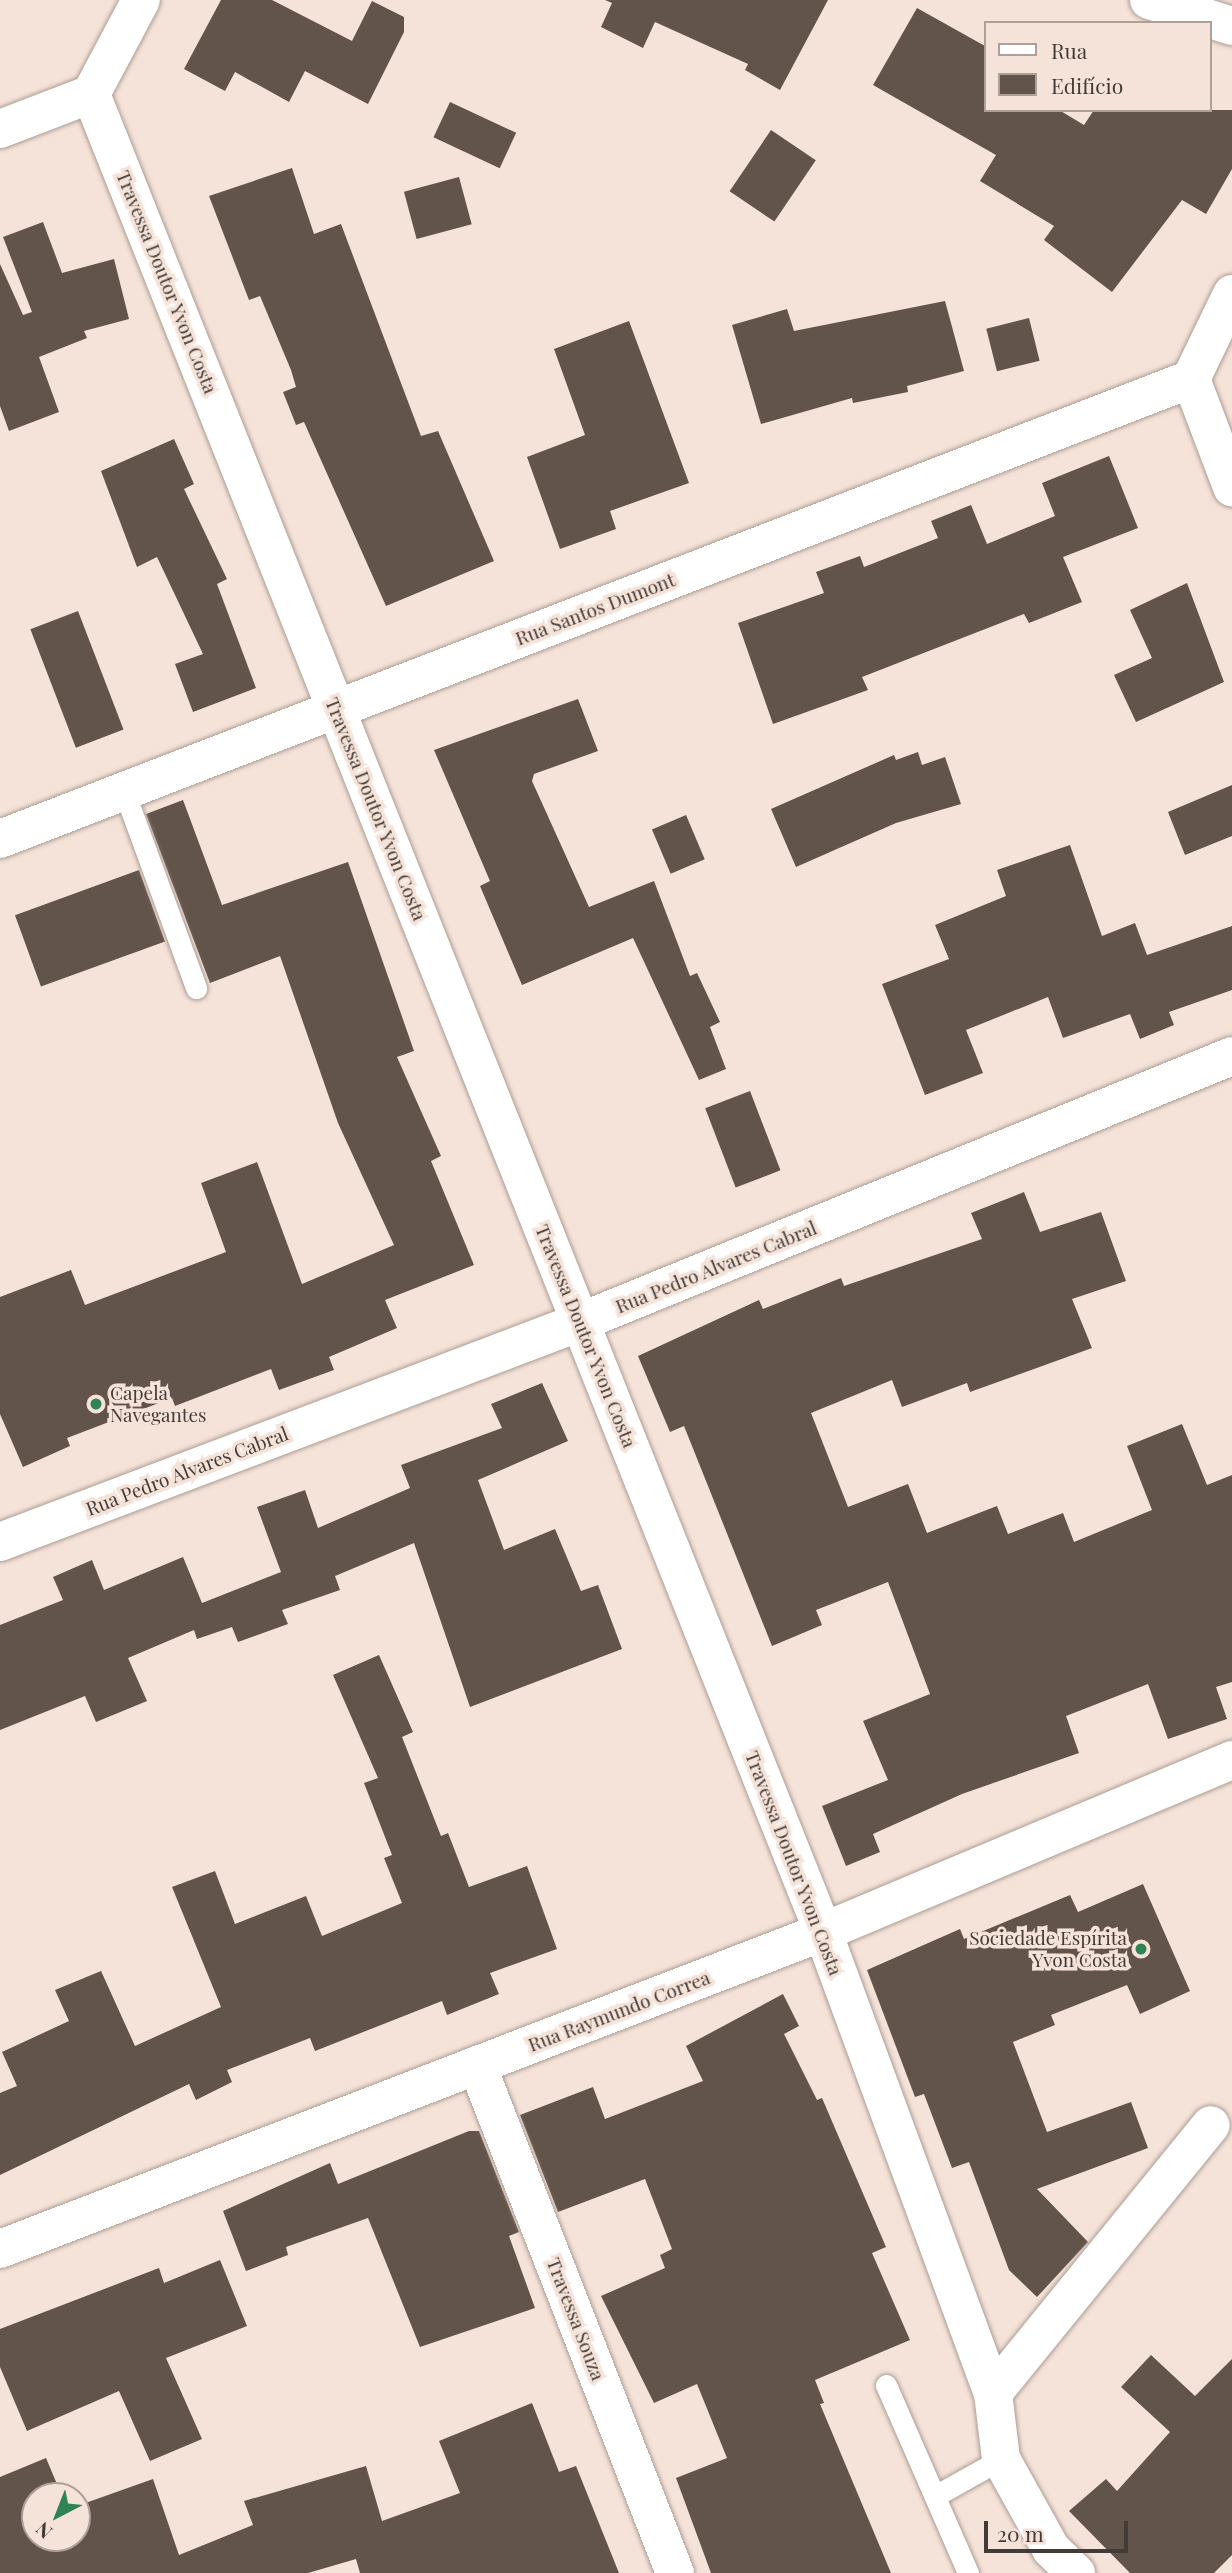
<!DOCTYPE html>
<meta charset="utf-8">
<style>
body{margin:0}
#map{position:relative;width:1232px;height:2573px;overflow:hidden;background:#f5e3d9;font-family:"Playfair Display",serif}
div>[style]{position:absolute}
.building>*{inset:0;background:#62534b;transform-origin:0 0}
.roads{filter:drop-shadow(0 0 2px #ad9c93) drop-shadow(0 0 2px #ad9c93)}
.service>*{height:21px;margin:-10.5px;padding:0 10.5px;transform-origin:10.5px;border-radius:10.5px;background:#fff}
.minor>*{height:38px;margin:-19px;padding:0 19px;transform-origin:19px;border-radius:19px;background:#fff}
.tertiary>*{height:38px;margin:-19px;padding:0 19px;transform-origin:19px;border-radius:19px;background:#fff}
.dots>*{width:19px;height:19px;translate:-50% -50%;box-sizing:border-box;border:4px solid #f5e3d9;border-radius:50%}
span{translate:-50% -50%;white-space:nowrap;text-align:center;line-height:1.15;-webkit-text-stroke:7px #f5e3d9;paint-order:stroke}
.street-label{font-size:19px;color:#423b37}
.poi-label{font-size:19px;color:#423b37}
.left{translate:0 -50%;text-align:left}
.right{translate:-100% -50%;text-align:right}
.legend{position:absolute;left:984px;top:21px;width:228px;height:91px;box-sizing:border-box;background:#f5e3d9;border:2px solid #ada098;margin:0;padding:9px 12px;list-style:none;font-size:21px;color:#423b37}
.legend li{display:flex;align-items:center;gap:14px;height:35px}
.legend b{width:35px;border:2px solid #ada098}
.north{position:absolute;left:21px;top:2482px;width:70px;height:70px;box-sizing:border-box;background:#f5e3d9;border:2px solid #ada098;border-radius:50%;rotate:222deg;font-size:19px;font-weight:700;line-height:28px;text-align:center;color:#423b37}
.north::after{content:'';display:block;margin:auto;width:24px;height:32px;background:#308355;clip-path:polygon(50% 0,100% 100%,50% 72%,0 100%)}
.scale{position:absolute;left:984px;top:2521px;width:144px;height:32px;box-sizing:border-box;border:4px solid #423b37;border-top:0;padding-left:9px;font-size:21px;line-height:24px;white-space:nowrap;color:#423b37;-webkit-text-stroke:5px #f5e3d9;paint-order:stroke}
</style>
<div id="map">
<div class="building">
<i style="clip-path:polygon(221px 0,272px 0,352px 41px,372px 1px,404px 17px,404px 32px,368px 104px,305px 71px,289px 102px,235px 72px,225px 91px,184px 69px)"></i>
<i style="clip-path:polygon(605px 0,828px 0,780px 90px,745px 70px,748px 64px,655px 22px,643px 48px,601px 27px,612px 3px)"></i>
<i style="clip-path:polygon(917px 8px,985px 46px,985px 110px,1059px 110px,1084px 125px,1094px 110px,1232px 110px,1232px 169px,1206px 214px,1182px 200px,1112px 292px,1044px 240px,1054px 226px,980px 181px,996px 155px,873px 85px)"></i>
<i style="left:450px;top:102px;width:73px;height:39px;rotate:25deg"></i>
<i style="left:771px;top:130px;width:54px;height:74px;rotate:34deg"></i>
<i style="clip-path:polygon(292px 168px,314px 234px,341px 224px,421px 436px,438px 431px,494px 561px,386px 606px,304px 422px,296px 425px,283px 392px,296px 387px,291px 370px,260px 296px,249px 300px,209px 196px)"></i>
<i style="left:459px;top:177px;width:49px;height:57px;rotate:75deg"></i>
<i style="clip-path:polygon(43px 222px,62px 273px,114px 259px,129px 319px,84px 331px,87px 338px,39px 357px,59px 412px,9px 431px,0 406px,0 264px,23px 315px,32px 312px,3px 237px)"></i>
<i style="clip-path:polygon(945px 301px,964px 371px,907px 386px,908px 392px,853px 403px,852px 398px,761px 424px,732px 325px,787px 309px,794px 331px)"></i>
<i style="left:1029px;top:318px;width:44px;height:44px;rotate:76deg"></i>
<i style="clip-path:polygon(629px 321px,689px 483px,610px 511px,616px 529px,560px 549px,527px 457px,585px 435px,554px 349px)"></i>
<i style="clip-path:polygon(174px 439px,194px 484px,184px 489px,227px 579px,217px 584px,256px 688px,193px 712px,175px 664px,203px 654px,157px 557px,137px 567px,101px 471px)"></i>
<i style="clip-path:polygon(1109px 456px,1138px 528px,1063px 557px,1082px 602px,1029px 623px,1024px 614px,862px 677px,868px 690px,773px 724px,738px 623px,824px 593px,816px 572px,860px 556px,864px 567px,938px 538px,931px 521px,971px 505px,987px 544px,1055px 516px,1042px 483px)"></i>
<i style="clip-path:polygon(1187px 583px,1224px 682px,1136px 722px,1114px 675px,1152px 658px,1130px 610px)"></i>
<i style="left:78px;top:611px;width:127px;height:51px;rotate:69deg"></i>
<i style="clip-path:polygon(578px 699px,598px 751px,534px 774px,532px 781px,589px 907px,654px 881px,690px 976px,697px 973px,720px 1022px,710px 1027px,726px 1069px,699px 1080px,633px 938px,522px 985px,480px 886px,490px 881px,434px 750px)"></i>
<i style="clip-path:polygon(918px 752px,922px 765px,945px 757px,961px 804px,896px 823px,796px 867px,771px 809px,894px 755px,896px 760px)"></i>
<i style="clip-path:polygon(1232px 785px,1232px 836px,1185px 855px,1168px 812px)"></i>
<i style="clip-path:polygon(183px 800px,222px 905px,348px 862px,414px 1051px,397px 1057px,441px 1156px,431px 1161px,474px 1265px,385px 1300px,397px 1328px,329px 1357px,334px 1370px,279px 1390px,271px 1369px,175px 1406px,172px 1398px,67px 1438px,70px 1446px,23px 1467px,0 1414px,0 1297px,71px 1270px,85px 1305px,226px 1252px,201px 1183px,257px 1162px,302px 1284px,394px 1245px,338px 1123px,280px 956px,210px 983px,146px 814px)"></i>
<i style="left:686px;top:815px;width:48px;height:37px;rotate:67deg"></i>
<i style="clip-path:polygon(1070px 845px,1102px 936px,1135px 923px,1147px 955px,1232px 926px,1232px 990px,1169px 1012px,1174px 1025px,1140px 1039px,1130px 1014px,1063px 1038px,1048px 997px,966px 1030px,983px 1073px,925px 1095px,882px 984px,949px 959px,935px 925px,1006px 896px,997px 870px)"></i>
<i style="left:139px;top:870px;width:76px;height:132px;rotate:70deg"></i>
<i style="left:750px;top:1091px;width:85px;height:48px;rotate:69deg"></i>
<i style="clip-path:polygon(1024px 1192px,1040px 1232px,1101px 1212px,1126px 1281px,1072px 1299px,1092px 1348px,970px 1392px,967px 1383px,902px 1407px,892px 1380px,811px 1413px,848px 1507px,908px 1484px,927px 1533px,997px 1506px,1008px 1534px,1063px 1513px,1074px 1542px,1152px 1510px,1127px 1446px,1182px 1424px,1207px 1485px,1232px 1475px,1232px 1682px,1216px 1687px,1227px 1719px,1168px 1739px,1148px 1684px,1066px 1716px,1079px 1753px,962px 1794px,873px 1834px,880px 1852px,846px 1866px,822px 1806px,888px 1780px,863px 1721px,930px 1694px,888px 1582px,816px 1610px,822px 1625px,772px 1646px,684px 1426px,670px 1432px,638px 1356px,759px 1300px,763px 1309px,841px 1278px,844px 1286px,982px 1239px,971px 1213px)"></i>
<i style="clip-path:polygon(542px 1383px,568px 1441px,478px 1480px,504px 1550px,555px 1529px,581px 1591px,598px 1585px,622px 1649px,470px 1707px,414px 1543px,335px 1576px,340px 1590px,282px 1610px,288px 1624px,238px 1642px,232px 1627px,197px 1639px,194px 1630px,128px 1658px,147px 1701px,96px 1722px,85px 1696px,0 1730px,0 1625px,63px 1600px,53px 1577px,92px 1560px,104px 1590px,183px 1557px,202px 1603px,281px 1572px,257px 1507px,305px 1490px,318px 1528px,410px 1488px,401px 1465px,502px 1428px,491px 1404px)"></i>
<i style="clip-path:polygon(379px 1655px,413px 1732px,402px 1737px,441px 1836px,448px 1833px,469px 1887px,527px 1866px,557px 1949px,490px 1973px,499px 1994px,447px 2015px,442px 2001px,315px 2051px,310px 2038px,227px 2070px,232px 2082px,196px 2100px,189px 2084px,0 2175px,0 2093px,17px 2086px,2px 2052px,69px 2021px,55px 1990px,101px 1971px,135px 2046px,221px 2007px,172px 1887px,215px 1871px,235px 1924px,306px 1896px,322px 1936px,402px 1903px,384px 1858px,392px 1855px,364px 1783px,378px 1778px,333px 1675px)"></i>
<i style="clip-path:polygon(1143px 1884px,1190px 1991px,1140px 2014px,1127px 1985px,1051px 2015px,1055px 2025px,1013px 2042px,1047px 2132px,1131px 2102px,1148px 2148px,1037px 2189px,1088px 2242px,1037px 2297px,1009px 2270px,969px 2162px,952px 2168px,924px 2094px,915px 2097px,867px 1970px,960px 1929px,964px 1939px,1070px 1895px,1078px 1912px)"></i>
<i style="clip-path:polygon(783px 1994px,799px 2026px,784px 2034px,817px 2100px,822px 2098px,886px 2247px,872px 2253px,910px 2340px,815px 2380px,824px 2403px,820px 2404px,891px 2573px,711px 2573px,676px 2478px,727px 2458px,697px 2384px,654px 2403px,601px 2296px,665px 2268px,660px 2255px,672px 2249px,645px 2179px,558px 2212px,520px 2115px,593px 2087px,605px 2119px,703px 2081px,686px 2046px)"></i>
<i style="clip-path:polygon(469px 2131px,479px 2131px,519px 2232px,509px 2236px,535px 2308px,420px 2347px,368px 2218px,286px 2247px,288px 2255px,246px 2271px,223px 2211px,330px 2163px,338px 2184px)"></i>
<i style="clip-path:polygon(220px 2260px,247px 2326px,166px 2358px,202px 2439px,150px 2461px,119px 2391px,27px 2431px,0 2367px,0 2329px,159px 2268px,164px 2283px)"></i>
<i style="clip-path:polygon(1151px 2355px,1195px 2396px,1232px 2359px,1232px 2555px,1214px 2573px,1130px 2573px,1069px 2511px,1106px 2479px,1117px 2491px,1170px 2432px,1121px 2387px)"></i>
<i style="clip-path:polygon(532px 2403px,559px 2472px,576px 2466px,619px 2573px,360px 2573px,356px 2559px,308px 2573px,0 2573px,0 2477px,46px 2458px,62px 2496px,35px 2496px,35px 2538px,77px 2538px,77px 2506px,153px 2479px,179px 2555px,253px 2525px,244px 2501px,366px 2466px,382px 2521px,460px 2493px,439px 2441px)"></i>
</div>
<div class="roads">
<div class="service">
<i style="left:124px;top:791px;width:210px;rotate:69.9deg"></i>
<i style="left:886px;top:2385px;width:205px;rotate:66.4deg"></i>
<i style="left:935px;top:2496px;width:76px;rotate:-29.3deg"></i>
</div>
<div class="minor">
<i style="left:91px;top:94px;width:1978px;rotate:68.28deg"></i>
<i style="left:823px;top:1932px;width:491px;rotate:69.8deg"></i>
<i style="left:993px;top:2393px;width:66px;rotate:83.1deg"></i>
<i style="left:1001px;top:2459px;width:103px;rotate:60.9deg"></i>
<i style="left:1051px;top:2549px;width:35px;rotate:44deg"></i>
<i style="left:1232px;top:294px;width:94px;rotate:115.8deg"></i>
<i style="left:1191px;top:379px;width:116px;rotate:69.2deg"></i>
<i style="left:0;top:839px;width:1277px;rotate:-21.12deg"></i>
<i style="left:0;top:1542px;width:620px;rotate:-20.77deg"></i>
<i style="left:580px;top:1322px;width:704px;rotate:-22.19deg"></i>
<i style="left:477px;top:2065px;width:545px;rotate:68.71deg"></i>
<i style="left:0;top:2249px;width:882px;rotate:-21.07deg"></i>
<i style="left:823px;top:1932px;width:444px;rotate:-22.8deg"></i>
<i style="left:993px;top:2393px;width:345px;rotate:-50.9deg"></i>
</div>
<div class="tertiary">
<i style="left:1149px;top:0;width:87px;rotate:17.4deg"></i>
<i style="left:0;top:129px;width:97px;rotate:-21deg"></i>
<i style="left:91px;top:94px;width:106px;rotate:-62deg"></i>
</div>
</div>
<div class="dots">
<i style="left:96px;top:1404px;background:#308355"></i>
<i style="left:1141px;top:1949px;background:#308355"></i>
</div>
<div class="street-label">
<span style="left:167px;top:282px;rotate:68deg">Travessa Doutor Yvon Costa</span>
<span style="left:595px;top:609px;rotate:-21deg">Rua Santos Dumont</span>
<span style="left:376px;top:809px;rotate:68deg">Travessa Doutor Yvon Costa</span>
<span style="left:716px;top:1267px;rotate:-22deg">Rua Pedro Alvares Cabral</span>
<span style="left:586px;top:1336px;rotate:68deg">Travessa Doutor Yvon Costa</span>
<span style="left:187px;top:1471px;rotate:-21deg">Rua Pedro Alvares Cabral</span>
<span style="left:794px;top:1863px;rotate:69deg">Travessa Doutor Yvon Costa</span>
<span style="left:619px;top:2011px;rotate:-21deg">Rua Raymundo Correa</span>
<span style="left:576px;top:2319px;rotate:69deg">Travessa Souza</span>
</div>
<div class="poi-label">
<span class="left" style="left:110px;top:1404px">Capela<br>Navegantes</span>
<span class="right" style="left:1127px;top:1949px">Sociedade Espírita<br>Yvon Costa</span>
</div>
<ul class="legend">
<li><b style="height:9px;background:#fff"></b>Rua</li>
<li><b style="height:19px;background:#62534b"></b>Edifício</li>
</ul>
<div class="north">N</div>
<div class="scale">20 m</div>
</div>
